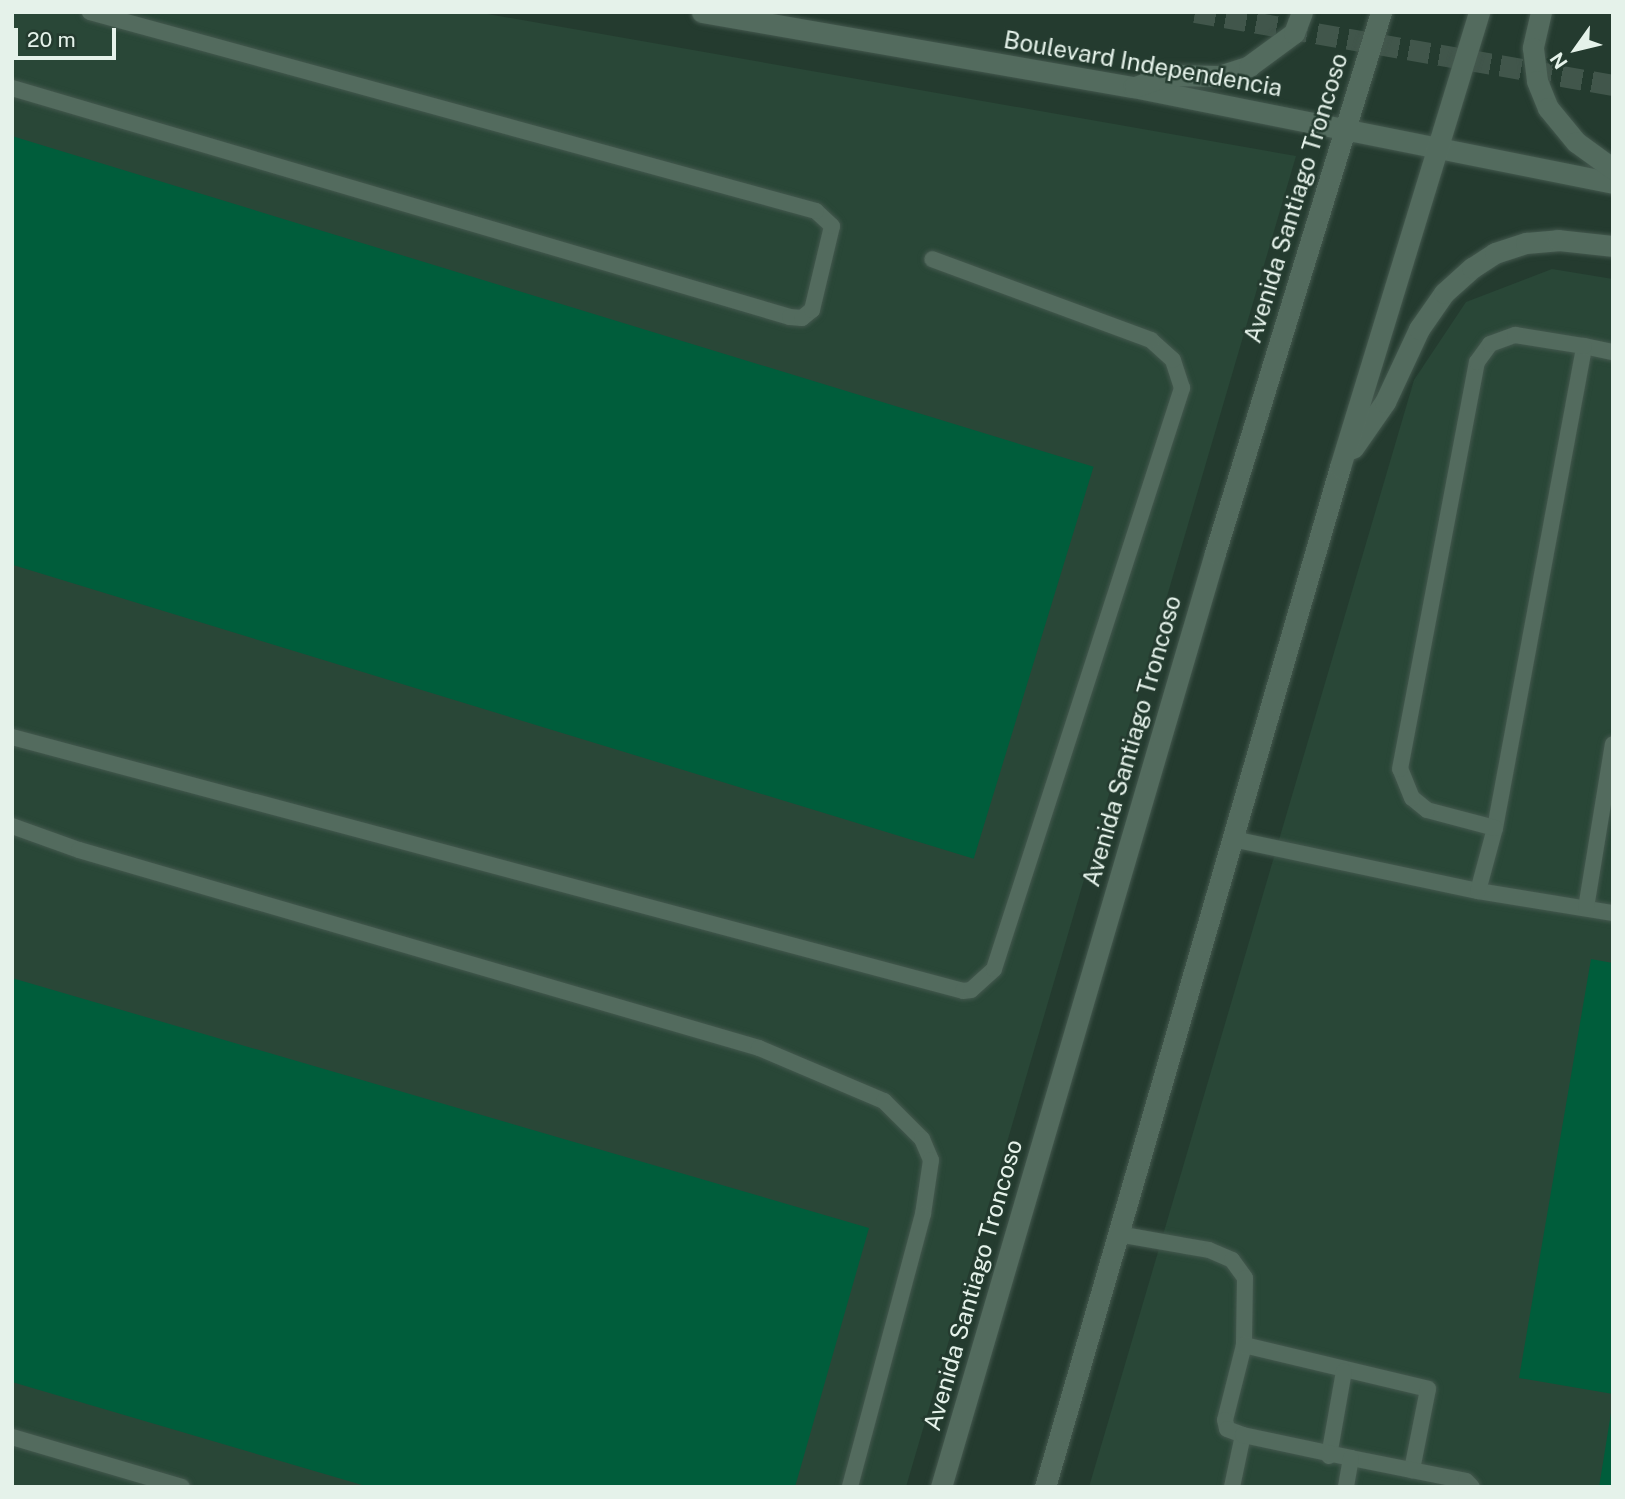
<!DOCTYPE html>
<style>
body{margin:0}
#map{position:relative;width:1625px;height:1499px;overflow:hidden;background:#243b2f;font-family:"Public Sans",sans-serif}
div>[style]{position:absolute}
.built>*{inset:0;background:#294737}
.building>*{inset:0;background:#005d3b;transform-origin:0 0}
.highway-tunnel>*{height:21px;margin-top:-10.5px;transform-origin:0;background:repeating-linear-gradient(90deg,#41564b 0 21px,transparent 0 31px)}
.roads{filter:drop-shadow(0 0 2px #44584e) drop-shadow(0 0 2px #44584e)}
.lane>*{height:16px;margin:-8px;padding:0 8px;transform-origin:8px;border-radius:8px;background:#536b5e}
.secondary>*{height:21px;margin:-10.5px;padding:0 10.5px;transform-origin:10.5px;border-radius:10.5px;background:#536b5e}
span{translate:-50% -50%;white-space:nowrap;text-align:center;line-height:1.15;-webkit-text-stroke:5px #243b2f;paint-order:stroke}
.street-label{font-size:24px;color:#e5f2ea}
.frame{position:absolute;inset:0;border:14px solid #e5f2ea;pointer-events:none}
.north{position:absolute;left:1541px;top:14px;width:70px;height:70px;-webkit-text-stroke:5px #243b2f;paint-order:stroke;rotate:236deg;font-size:19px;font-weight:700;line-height:28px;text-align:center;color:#e5f2ea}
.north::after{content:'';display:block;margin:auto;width:24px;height:32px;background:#e5f2ea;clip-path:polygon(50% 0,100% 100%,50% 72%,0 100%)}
.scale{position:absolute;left:14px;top:28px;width:102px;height:32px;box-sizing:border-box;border:4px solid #e5f2ea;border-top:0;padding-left:9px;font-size:21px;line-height:24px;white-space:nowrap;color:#e5f2ea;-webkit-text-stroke:5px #243b2f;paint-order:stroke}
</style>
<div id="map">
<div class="built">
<i style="clip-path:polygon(12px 12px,476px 12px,1296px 156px,906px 1487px,12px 1487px)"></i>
<i style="clip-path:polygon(1552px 269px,1613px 279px,1613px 1487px,1089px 1487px,1414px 380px,1466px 302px)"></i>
</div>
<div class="building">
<i style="left:12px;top:136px;width:1131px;height:410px;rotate:17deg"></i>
<i style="clip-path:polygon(1591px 959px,1613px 963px,1613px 1394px,1519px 1378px)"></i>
<i style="clip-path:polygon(12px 978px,869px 1228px,795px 1487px,369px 1487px,12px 1382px)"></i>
<i style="clip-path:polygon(1611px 1413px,1613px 1487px,1599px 1487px)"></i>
</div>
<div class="highway-tunnel">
<i style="left:1195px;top:12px;width:424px;rotate:9.9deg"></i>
</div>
<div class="roads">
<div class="lane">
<i style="left:12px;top:88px;width:811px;rotate:16.4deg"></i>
<i style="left:790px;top:317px;width:12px;rotate:5deg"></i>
<i style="left:802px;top:318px;width:13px;rotate:-39deg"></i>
<i style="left:812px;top:310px;width:86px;rotate:-76.6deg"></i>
<i style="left:832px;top:226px;width:22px;rotate:-137deg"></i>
<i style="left:816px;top:211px;width:753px;rotate:-164.67deg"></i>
<i style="left:12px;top:737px;width:984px;rotate:14.95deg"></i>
<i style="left:963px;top:991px;width:8px;rotate:-7deg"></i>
<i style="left:971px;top:990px;width:31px;rotate:-42deg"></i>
<i style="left:994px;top:969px;width:611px;rotate:-72.07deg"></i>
<i style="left:1182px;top:388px;width:29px;rotate:-108deg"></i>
<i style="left:1173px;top:360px;width:30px;rotate:-138deg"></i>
<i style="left:1151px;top:340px;width:233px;rotate:-159.7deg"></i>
<i style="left:12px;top:826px;width:71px;rotate:19.7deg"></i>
<i style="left:79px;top:850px;width:708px;rotate:16.23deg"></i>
<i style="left:759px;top:1048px;width:136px;rotate:23deg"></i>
<i style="left:884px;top:1101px;width:54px;rotate:45deg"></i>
<i style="left:922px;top:1139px;width:23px;rotate:67deg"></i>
<i style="left:931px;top:1160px;width:55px;rotate:98.4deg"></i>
<i style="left:923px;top:1214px;width:283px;rotate:105deg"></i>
<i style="left:1495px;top:828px;width:490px;rotate:-79.5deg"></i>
<i style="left:1584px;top:346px;width:30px;rotate:12deg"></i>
<i style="left:1233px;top:839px;width:250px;rotate:12deg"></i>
<i style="left:1478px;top:891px;width:137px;rotate:9.3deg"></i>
<i style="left:1478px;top:891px;width:65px;rotate:-74.9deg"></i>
<i style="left:1495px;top:828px;width:70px;rotate:-165.2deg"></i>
<i style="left:1427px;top:810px;width:19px;rotate:-141deg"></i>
<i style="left:1412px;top:798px;width:31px;rotate:-112deg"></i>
<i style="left:1400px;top:769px;width:414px;rotate:-79.3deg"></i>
<i style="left:1477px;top:362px;width:22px;rotate:-54deg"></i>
<i style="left:1490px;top:344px;width:27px;rotate:-20deg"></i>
<i style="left:1515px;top:335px;width:70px;rotate:9.1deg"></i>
<i style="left:1586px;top:908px;width:166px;rotate:-80.7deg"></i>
<i style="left:1118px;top:1234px;width:92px;rotate:10deg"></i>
<i style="left:1209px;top:1250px;width:25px;rotate:23deg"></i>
<i style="left:1232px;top:1260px;width:22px;rotate:54deg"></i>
<i style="left:1245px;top:1278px;width:67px;rotate:90.9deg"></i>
<i style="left:1244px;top:1345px;width:77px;rotate:104.2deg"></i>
<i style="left:1225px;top:1420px;width:9px;rotate:77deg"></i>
<i style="left:1227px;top:1429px;width:17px;rotate:21deg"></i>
<i style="left:1244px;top:1345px;width:189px;rotate:13.4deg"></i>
<i style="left:1428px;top:1389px;width:83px;rotate:101.2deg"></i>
<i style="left:12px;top:1437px;width:177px;rotate:16.4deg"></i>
<i style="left:1329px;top:1456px;width:86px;rotate:-80deg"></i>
<i style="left:1351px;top:1458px;width:117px;rotate:11.3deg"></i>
<i style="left:1466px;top:1481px;width:8px;rotate:45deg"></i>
<i style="left:1232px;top:1487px;width:53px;rotate:-78.1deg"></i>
<i style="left:1243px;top:1435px;width:110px;rotate:12deg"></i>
<i style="left:1351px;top:1458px;width:29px;rotate:100deg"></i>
</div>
<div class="secondary">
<i style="left:702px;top:12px;width:437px;rotate:9.9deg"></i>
<i style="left:1133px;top:87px;width:490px;rotate:11.3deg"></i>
<i style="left:1541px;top:12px;width:37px;rotate:103deg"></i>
<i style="left:1533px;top:48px;width:33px;rotate:83deg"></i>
<i style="left:1537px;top:81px;width:29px;rotate:68deg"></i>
<i style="left:1548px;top:108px;width:44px;rotate:50.5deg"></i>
<i style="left:1576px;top:142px;width:46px;rotate:36.1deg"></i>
<i style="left:1135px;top:87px;width:35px;rotate:-20deg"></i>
<i style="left:1168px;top:75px;width:51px;rotate:1.1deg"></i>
<i style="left:1219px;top:76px;width:32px;rotate:-18deg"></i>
<i style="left:1249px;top:66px;width:56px;rotate:-36.3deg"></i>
<i style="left:1294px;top:33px;width:22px;rotate:-69deg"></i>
<i style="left:1353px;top:448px;width:56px;rotate:-55.2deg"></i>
<i style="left:1385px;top:402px;width:81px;rotate:-65deg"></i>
<i style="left:1419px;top:329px;width:44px;rotate:-55.2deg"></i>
<i style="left:1444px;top:293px;width:38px;rotate:-42deg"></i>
<i style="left:1472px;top:268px;width:27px;rotate:-33deg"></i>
<i style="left:1495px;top:253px;width:33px;rotate:-18deg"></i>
<i style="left:1526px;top:243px;width:32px;rotate:-5deg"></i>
<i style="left:1558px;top:240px;width:55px;rotate:6.2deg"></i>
<i style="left:941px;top:1487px;width:973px;rotate:-73.65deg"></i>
<i style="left:1215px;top:553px;width:566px;rotate:-72.94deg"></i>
<i style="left:1045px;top:1487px;width:1062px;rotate:-73.87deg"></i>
<i style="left:1340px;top:467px;width:476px;rotate:-73deg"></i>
</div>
</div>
<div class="street-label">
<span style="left:1143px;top:64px;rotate:10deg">Boulevard Independencia</span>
<span style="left:1296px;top:198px;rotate:-73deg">Avenida Santiago Troncoso</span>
<span style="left:1132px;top:741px;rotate:-74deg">Avenida Santiago Troncoso</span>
<span style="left:973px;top:1285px;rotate:-74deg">Avenida Santiago Troncoso</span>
</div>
<div class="frame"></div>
<div class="north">N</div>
<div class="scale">20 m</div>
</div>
